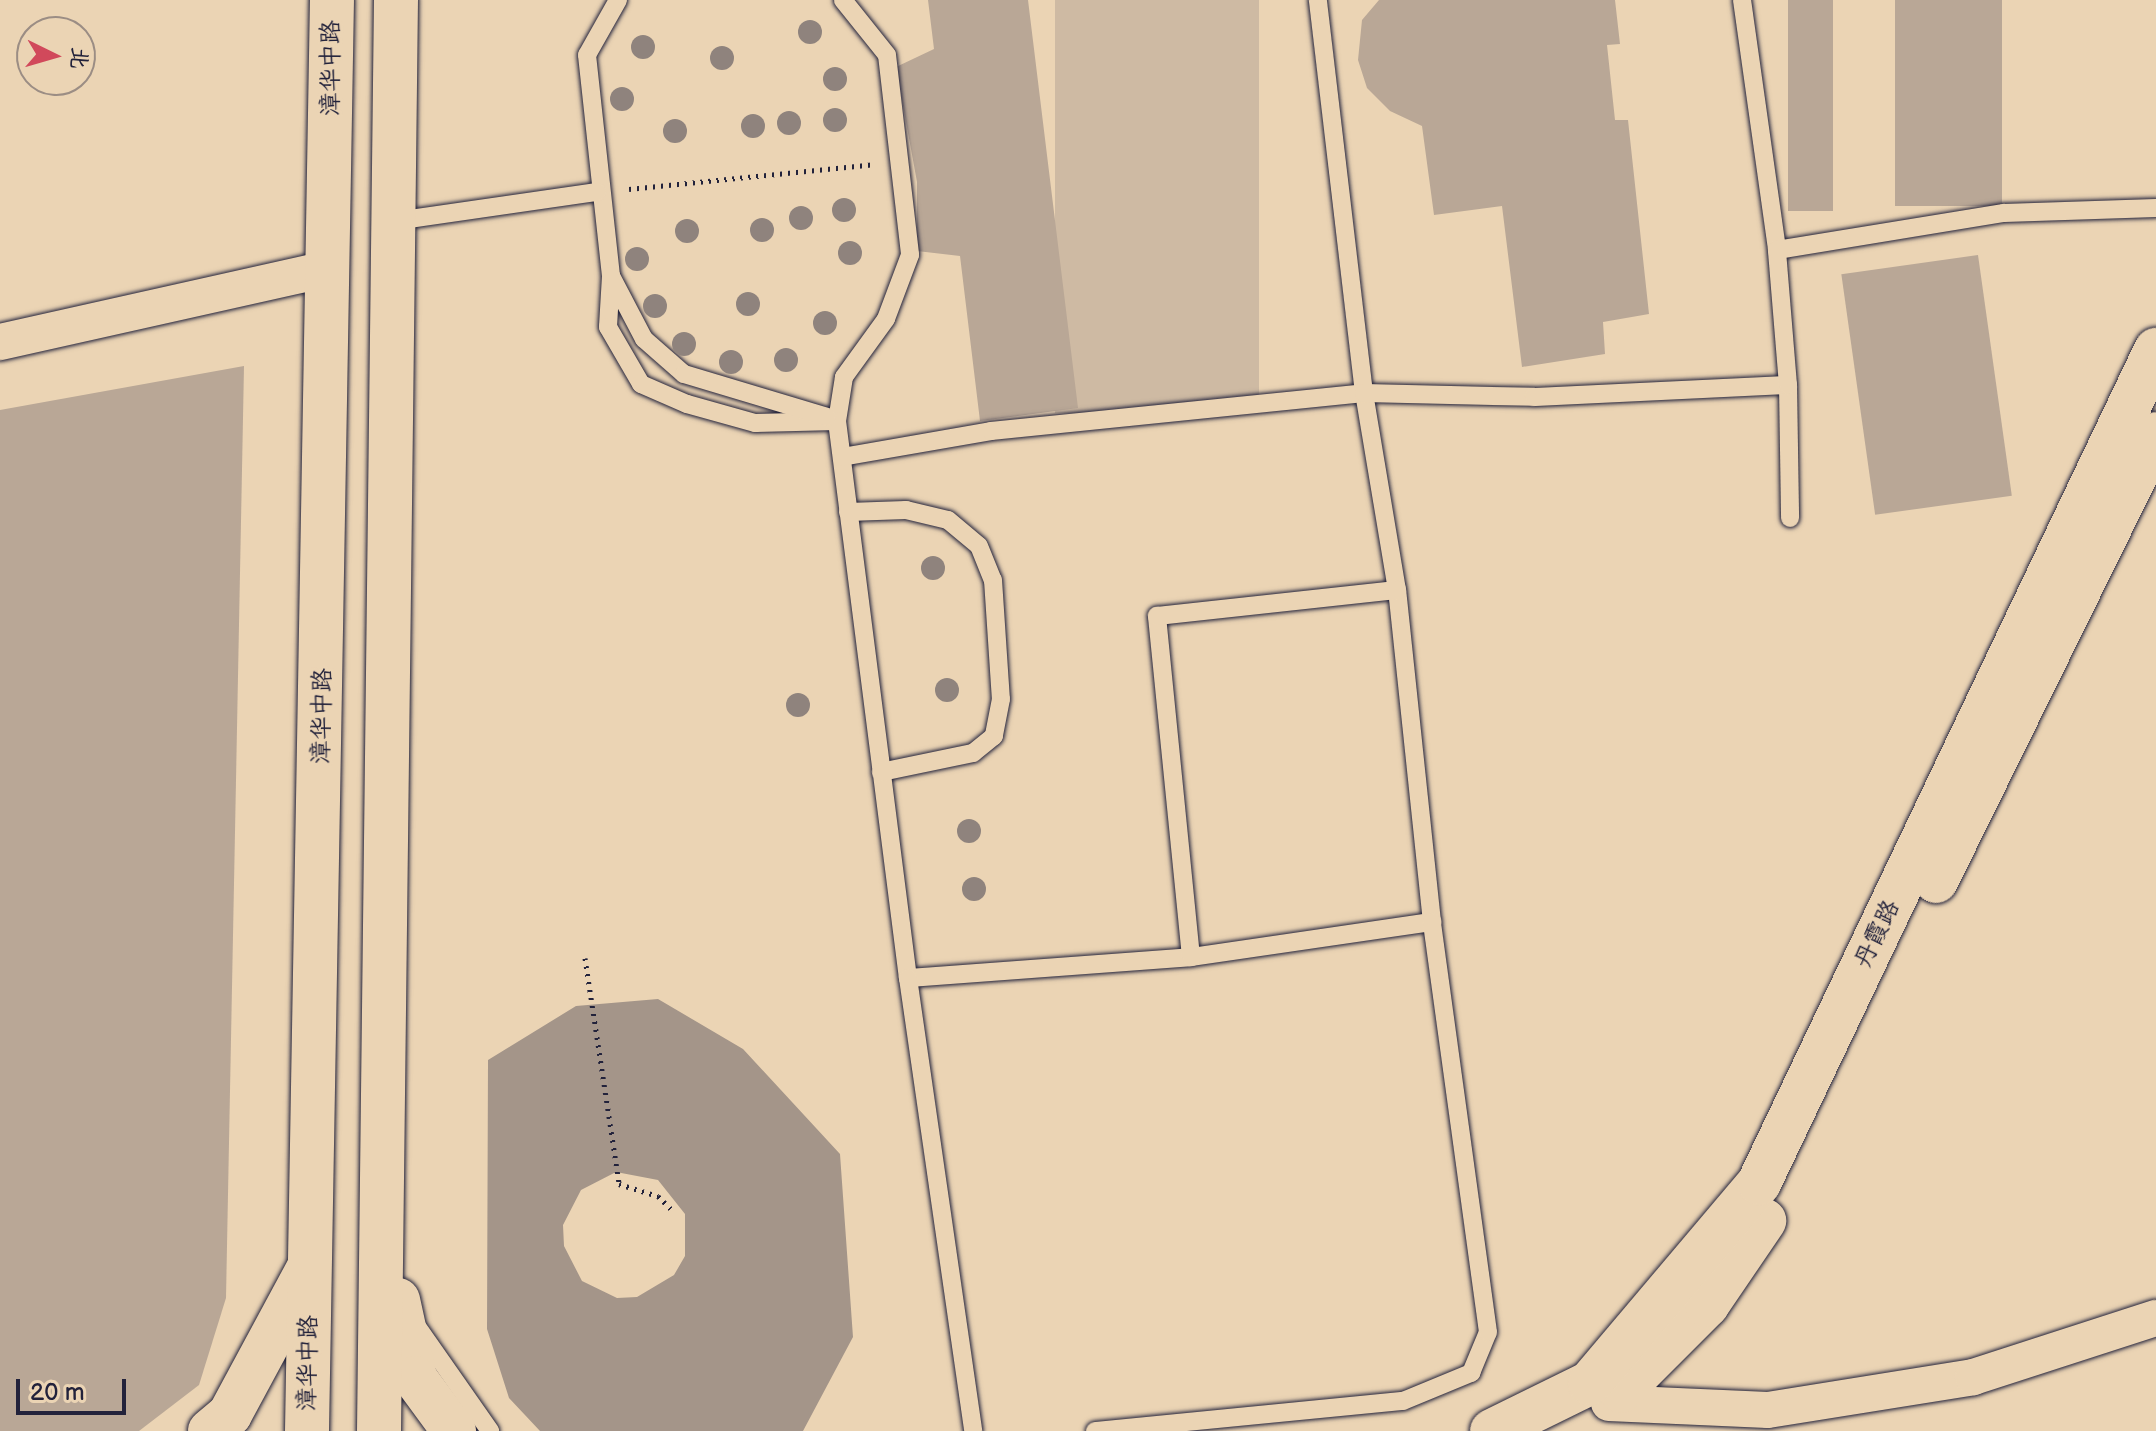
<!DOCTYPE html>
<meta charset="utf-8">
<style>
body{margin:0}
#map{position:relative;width:2156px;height:1431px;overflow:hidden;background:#ebd4b4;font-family:"Balsamiq Sans","LXGW WenKai TC",sans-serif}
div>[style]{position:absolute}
.green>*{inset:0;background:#cebaa3;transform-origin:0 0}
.water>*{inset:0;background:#a49589}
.building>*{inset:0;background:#b9a796;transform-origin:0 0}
.path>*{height:5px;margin-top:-2.5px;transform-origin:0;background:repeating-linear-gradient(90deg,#22223b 0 2px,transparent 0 8px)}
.roads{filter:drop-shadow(0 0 2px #22223b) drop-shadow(0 0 2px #22223b)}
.service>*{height:18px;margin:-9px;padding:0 9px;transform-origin:9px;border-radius:9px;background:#ebd4b4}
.minor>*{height:36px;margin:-18px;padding:0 18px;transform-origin:18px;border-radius:18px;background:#ebd4b4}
.secondary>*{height:44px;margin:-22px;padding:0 22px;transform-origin:22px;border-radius:22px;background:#ebd4b4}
.trees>*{width:24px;height:24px;margin:-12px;border-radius:50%;background:#8f837d}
span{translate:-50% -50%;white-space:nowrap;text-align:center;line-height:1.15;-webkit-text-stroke:6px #ebd4b4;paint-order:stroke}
.street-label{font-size:24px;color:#22223b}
.north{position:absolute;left:16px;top:16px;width:80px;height:80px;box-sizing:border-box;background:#ebd4b4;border:2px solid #9b8d84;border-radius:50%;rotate:95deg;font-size:22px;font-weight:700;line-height:32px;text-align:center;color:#22223b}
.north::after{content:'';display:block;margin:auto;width:28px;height:36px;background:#d1495b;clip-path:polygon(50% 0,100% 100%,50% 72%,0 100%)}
.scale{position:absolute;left:16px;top:1379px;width:110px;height:36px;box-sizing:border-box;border:4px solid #22223b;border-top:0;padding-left:10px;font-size:24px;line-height:28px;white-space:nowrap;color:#22223b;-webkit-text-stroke:6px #ebd4b4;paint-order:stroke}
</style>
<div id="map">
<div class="green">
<i style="left:1055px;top:0;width:204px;height:413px"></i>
</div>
<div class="water">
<i style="clip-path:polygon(evenodd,658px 999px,743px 1049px,840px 1154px,853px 1337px,803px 1431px,540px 1431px,509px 1398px,487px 1329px,488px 1060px,576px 1006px,658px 999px,616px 1172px,658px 1180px,685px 1214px,685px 1256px,674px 1275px,637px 1297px,617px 1298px,582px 1281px,564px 1246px,563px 1225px,581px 1190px,616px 1172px)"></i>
</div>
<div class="building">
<i style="clip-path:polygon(928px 0,1028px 0,1078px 408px,980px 421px,960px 256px,917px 251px,917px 182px,896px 67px,934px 49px)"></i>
<i style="clip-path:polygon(1379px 0,1615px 0,1620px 44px,1607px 45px,1615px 120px,1628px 120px,1649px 314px,1603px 322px,1605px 354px,1522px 367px,1502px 206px,1434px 215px,1422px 126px,1390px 111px,1367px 88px,1358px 60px,1362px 20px)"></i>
<i style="left:1788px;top:0;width:45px;height:211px"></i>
<i style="left:1895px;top:0;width:107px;height:206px"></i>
<i style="left:1978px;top:255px;width:243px;height:138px;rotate:82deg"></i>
<i style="clip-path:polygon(244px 366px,226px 1298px,199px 1385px,139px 1431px,0 1431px,0 410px)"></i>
</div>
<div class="path">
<i style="left:629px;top:189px;width:246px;rotate:-5.8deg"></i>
<i style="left:585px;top:958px;width:229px;rotate:81.4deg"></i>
<i style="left:619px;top:1184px;width:41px;rotate:17.1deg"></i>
<i style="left:658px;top:1196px;width:20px;rotate:45deg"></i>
</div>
<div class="roads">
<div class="service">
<i style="left:618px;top:0;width:63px;rotate:119.4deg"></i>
<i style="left:587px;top:55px;width:222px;rotate:83.8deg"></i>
<i style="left:611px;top:276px;width:51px;rotate:93.4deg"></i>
<i style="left:608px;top:327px;width:66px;rotate:59.9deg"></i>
<i style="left:641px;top:384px;width:50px;rotate:23.5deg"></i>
<i style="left:687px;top:404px;width:71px;rotate:15.6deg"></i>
<i style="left:755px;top:423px;width:82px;rotate:-1.4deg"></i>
<i style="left:843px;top:0;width:70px;rotate:51.3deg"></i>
<i style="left:887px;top:55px;width:201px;rotate:83.4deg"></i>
<i style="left:910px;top:255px;width:68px;rotate:110.6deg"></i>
<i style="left:886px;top:319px;width:72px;rotate:125.9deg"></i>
<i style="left:844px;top:377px;width:45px;rotate:99deg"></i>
<i style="left:837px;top:421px;width:562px;rotate:82.74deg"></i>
<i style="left:908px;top:978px;width:284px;rotate:-4.2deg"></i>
<i style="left:1191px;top:957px;width:244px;rotate:-8.3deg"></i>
<i style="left:1432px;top:922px;width:334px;rotate:-96deg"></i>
<i style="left:1397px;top:590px;width:200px;rotate:-99.5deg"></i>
<i style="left:1364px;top:393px;width:396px;rotate:-96.7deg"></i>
<i style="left:1742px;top:0;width:252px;rotate:82deg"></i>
<i style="left:395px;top:221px;width:204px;rotate:-8.2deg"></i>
<i style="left:611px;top:276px;width:71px;rotate:62.4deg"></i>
<i style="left:644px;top:339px;width:53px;rotate:41.2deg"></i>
<i style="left:684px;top:374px;width:149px;rotate:16.7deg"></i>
<i style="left:1788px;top:385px;width:133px;rotate:89.1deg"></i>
<i style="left:842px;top:457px;width:151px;rotate:-9.9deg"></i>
<i style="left:991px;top:431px;width:375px;rotate:-5.8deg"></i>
<i style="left:1364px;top:393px;width:170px;rotate:1.3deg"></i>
<i style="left:1534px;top:397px;width:254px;rotate:-2.7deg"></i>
<i style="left:1788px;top:385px;width:135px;rotate:-94.7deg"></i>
<i style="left:1777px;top:250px;width:230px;rotate:-9.3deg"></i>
<i style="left:2004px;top:213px;width:152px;rotate:-1.9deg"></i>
<i style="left:848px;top:512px;width:58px;rotate:-2deg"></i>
<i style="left:906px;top:510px;width:43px;rotate:13.4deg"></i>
<i style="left:948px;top:520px;width:40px;rotate:40deg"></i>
<i style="left:979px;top:546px;width:37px;rotate:68deg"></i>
<i style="left:993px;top:580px;width:119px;rotate:86.2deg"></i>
<i style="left:1001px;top:699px;width:38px;rotate:101deg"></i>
<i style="left:994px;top:736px;width:27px;rotate:141deg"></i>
<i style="left:973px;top:753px;width:94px;rotate:168.3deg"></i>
<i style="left:1191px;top:957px;width:343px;rotate:-95.7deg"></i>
<i style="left:1157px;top:616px;width:241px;rotate:-6.2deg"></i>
<i style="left:908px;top:978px;width:458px;rotate:81.8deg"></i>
<i style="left:418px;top:1328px;width:126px;rotate:55deg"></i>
<i style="left:1095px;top:1431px;width:309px;rotate:-5.6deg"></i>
<i style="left:1403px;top:1401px;width:74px;rotate:-22.4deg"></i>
<i style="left:1471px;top:1373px;width:44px;rotate:-67.5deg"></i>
<i style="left:1488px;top:1332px;width:414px;rotate:-97.8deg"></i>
</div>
<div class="minor">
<i style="left:0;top:342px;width:338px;rotate:-12.6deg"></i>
<i style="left:1609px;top:1403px;width:159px;rotate:2.5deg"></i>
<i style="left:1768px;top:1410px;width:208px;rotate:-9.1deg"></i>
<i style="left:1973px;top:1377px;width:192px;rotate:-17.9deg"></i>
</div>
<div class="secondary">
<i style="left:1936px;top:881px;width:498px;rotate:-63.8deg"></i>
<i style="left:398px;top:1300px;width:80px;rotate:77.7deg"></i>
<i style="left:415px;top:1378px;width:66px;rotate:53.7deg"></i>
<i style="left:1621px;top:1391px;width:122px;rotate:-45deg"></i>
<i style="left:1707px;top:1305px;width:102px;rotate:-55.8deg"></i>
<i style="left:210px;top:1431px;width:26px;rotate:-40deg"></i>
<i style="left:230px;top:1414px;width:165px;rotate:-61.7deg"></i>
<i style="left:307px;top:1431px;width:1431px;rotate:-89deg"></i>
<i style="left:379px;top:1431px;width:1431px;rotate:-89.32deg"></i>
<i style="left:1492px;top:1431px;width:109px;rotate:-26.1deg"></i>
<i style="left:1590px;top:1383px;width:262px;rotate:-49.8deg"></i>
<i style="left:1759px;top:1183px;width:923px;rotate:-64.52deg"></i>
</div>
</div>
<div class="trees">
<i style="left:810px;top:32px"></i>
<i style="left:643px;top:47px"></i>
<i style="left:722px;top:58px"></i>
<i style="left:835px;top:79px"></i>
<i style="left:622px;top:99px"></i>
<i style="left:835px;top:120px"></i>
<i style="left:789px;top:123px"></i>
<i style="left:753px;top:126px"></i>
<i style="left:675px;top:131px"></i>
<i style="left:844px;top:210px"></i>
<i style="left:801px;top:218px"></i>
<i style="left:762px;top:230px"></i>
<i style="left:687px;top:231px"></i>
<i style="left:850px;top:253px"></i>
<i style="left:637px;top:259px"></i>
<i style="left:748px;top:304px"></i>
<i style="left:655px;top:306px"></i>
<i style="left:825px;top:323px"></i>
<i style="left:684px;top:344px"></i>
<i style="left:786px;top:360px"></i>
<i style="left:731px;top:362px"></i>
<i style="left:933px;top:568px"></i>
<i style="left:947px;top:690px"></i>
<i style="left:798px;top:705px"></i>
<i style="left:969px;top:831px"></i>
<i style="left:974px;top:889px"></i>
</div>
<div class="street-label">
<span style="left:331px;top:68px;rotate:-90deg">漳华中路</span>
<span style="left:322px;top:716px;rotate:-89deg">漳华中路</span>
<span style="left:1877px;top:934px;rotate:-64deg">丹霞路</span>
<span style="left:308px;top:1363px;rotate:-89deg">漳华中路</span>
</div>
<div class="north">北</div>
<div class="scale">20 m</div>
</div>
